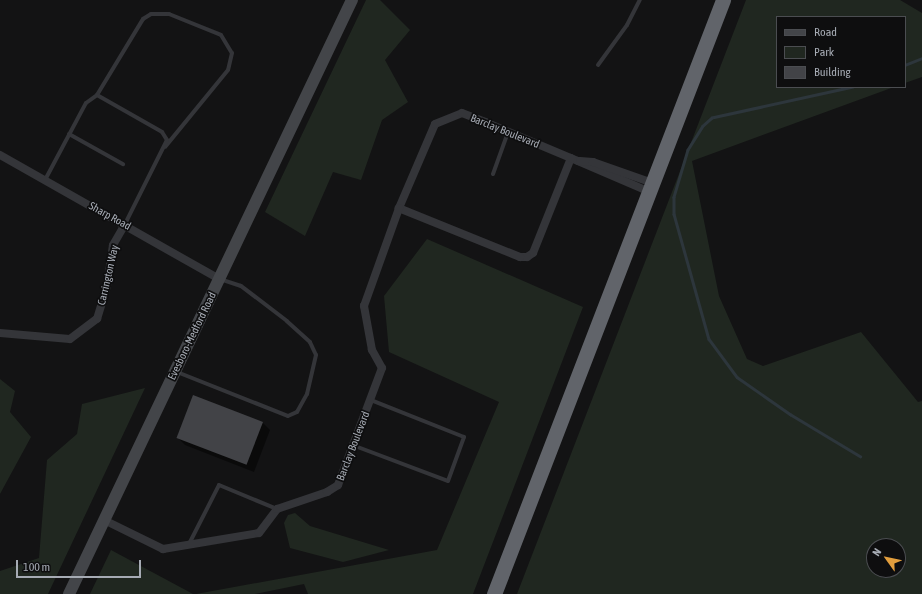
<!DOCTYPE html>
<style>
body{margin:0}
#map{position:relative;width:922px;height:594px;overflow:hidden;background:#131314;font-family:"Asap Condensed",sans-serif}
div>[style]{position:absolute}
.green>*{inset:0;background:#202720}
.shadow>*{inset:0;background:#0007}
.stream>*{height:2.5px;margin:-1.25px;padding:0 1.25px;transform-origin:1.25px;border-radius:1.25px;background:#2d363c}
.building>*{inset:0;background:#424347;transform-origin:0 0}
.lane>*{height:4px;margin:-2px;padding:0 2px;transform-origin:2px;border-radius:2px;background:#343539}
.street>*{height:8px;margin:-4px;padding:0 4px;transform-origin:4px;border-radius:4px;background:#343539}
.secondary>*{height:12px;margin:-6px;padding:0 6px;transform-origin:6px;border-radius:6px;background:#434549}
.highway>*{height:15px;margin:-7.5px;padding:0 7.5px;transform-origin:7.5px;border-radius:7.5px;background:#61646a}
span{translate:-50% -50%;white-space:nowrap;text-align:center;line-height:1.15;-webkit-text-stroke:3.5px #0e0e0f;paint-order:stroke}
.street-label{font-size:11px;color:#a6abb4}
.legend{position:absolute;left:776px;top:16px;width:130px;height:72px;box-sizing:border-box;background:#0e0e0f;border:1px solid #4b4d51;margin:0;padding:5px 7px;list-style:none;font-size:12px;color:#a6abb4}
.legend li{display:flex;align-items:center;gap:8px;height:20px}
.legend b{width:20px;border:1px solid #4b4d51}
.north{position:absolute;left:866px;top:538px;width:40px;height:40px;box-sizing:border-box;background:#0e0e0f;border:1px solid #4b4d51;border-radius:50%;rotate:303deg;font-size:11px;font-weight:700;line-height:16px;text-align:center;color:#a6abb4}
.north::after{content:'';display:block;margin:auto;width:14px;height:18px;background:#e29e3d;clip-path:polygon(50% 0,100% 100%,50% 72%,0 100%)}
.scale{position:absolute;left:16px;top:560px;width:125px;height:18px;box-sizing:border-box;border:2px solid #a6abb4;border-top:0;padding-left:5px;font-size:12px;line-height:14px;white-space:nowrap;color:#a6abb4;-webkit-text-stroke:3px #0e0e0f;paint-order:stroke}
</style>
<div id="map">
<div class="green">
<i style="clip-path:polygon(366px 0,380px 0,410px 30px,385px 60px,408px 102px,382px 120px,361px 180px,333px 172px,305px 236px,265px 212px)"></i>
<i style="clip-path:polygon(evenodd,746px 0,900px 0,922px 13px,922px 77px,905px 83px,905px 17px,777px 17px,777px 87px,894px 87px,692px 161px,719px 296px,747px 359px,763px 366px,861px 332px,918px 402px,922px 401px,922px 594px,517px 594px,746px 0,874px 546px,898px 546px,898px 570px,874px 570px,874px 546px)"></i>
<i style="clip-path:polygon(427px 239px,583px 307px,473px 594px,308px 594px,304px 584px,255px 594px,196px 594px,437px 550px,499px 402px,389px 352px,384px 296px)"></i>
<i style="clip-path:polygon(0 379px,15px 391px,10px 412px,31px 437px,0 494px)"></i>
<i style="clip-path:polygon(145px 388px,48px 594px,0 594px,0 571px,39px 558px,47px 460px,77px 434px,82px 404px)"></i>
<i style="clip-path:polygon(295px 513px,310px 526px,389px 550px,343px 562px,290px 548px,284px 523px,288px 515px)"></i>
<i style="clip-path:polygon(111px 550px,193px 594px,90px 594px)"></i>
</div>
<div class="shadow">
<i style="clip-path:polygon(194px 397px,263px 423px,270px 430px,254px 472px,185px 445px,178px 438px)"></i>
</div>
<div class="stream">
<i style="left:905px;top:65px;width:18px;rotate:-22deg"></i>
<i style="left:853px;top:87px;width:144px;rotate:167.6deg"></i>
<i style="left:712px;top:118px;width:12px;rotate:138deg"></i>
<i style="left:703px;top:126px;width:28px;rotate:122deg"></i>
<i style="left:688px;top:150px;width:49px;rotate:106.6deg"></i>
<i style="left:674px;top:197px;width:17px;rotate:90deg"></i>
<i style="left:674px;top:214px;width:130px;rotate:74.4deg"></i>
<i style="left:709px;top:339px;width:47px;rotate:53.6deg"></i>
<i style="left:737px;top:377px;width:65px;rotate:34.9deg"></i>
<i style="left:790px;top:414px;width:82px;rotate:31deg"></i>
</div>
<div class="building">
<i style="left:193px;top:395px;width:75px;height:46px;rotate:21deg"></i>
</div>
<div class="lane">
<i style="left:598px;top:65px;width:49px;rotate:-54.1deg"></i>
<i style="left:627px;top:25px;width:28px;rotate:-63deg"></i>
<i style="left:97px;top:95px;width:89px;rotate:-58.8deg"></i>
<i style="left:143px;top:19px;width:9px;rotate:-32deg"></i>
<i style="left:151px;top:14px;width:18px"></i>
<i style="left:169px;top:14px;width:56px;rotate:22deg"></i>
<i style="left:221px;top:35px;width:21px;rotate:59deg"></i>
<i style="left:232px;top:53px;width:17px;rotate:103deg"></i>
<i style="left:228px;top:70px;width:99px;rotate:129.3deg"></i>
<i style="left:69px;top:134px;width:62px;rotate:29.1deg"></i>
<i style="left:493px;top:174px;width:45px;rotate:-70.3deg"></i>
<i style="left:45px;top:180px;width:87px;rotate:-62deg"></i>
<i style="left:86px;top:103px;width:14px;rotate:-36deg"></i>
<i style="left:97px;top:95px;width:75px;rotate:29.6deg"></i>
<i style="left:162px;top:132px;width:9px;rotate:58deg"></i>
<i style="left:167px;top:140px;width:94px;rotate:116.6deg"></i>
<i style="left:177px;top:372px;width:119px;rotate:21.6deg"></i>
<i style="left:288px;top:416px;width:10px;rotate:-24deg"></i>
<i style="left:297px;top:412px;width:21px;rotate:-61deg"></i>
<i style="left:307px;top:394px;width:40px;rotate:-77deg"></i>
<i style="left:316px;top:355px;width:14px;rotate:-115deg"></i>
<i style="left:310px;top:342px;width:31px;rotate:-138deg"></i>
<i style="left:287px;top:321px;width:58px;rotate:-142.7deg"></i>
<i style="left:241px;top:286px;width:22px;rotate:-162deg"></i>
<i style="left:355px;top:446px;width:99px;rotate:20.6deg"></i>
<i style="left:448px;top:481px;width:47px;rotate:-70deg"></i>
<i style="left:464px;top:437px;width:100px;rotate:-158.3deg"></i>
<i style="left:189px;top:544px;width:66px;rotate:-63deg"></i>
<i style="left:219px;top:485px;width:63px;rotate:22.5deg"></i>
</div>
<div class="street">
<i style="left:0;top:155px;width:252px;rotate:29.5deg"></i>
<i style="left:571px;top:158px;width:102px;rotate:111.8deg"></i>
<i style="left:533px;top:253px;width:7px;rotate:146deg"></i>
<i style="left:527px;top:257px;width:7px;rotate:180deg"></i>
<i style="left:520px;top:257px;width:131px;rotate:-158deg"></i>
<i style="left:399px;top:208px;width:91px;rotate:-66.8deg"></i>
<i style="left:435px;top:124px;width:29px;rotate:-22deg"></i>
<i style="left:462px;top:113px;width:25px;rotate:21deg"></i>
<i style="left:485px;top:122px;width:101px;rotate:22.8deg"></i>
<i style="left:578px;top:161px;width:78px;rotate:23.3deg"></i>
<i style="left:580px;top:161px;width:13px;rotate:4deg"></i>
<i style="left:593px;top:162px;width:64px;rotate:19.3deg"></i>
<i style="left:0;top:333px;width:70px;rotate:4.9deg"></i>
<i style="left:70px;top:339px;width:34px;rotate:-37deg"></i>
<i style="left:97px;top:319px;width:34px;rotate:-73deg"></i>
<i style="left:107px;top:286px;width:41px;rotate:-81.7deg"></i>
<i style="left:113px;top:245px;width:24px;rotate:-60deg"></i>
<i style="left:104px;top:520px;width:66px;rotate:26.2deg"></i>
<i style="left:163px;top:549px;width:97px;rotate:-9.5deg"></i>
<i style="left:259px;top:533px;width:30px;rotate:-53deg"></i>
<i style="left:277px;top:509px;width:53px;rotate:-18.8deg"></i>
<i style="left:327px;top:492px;width:13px;rotate:-32deg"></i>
<i style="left:338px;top:485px;width:125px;rotate:-69.4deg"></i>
<i style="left:382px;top:368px;width:21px;rotate:-119deg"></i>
<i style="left:372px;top:350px;width:45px;rotate:-100.3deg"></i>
<i style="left:364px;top:306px;width:104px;rotate:-70.3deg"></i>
</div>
<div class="secondary">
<i style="left:69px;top:594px;width:658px;rotate:-64.53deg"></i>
</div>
<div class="highway">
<i style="left:494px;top:594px;width:637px;rotate:-68.92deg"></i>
</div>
<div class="street-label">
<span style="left:505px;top:131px;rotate:22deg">Barclay Boulevard</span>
<span style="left:110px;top:216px;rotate:29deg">Sharp Road</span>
<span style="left:108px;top:275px;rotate:-77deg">Carrington Way</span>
<span style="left:192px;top:336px;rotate:-64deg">Evesboro-Medford Road</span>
<span style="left:353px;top:446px;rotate:-69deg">Barclay Boulevard</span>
</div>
<ul class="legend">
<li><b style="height:5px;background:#434549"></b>Road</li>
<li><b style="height:11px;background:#202720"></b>Park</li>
<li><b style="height:11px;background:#424347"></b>Building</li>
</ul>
<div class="north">N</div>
<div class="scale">100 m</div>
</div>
